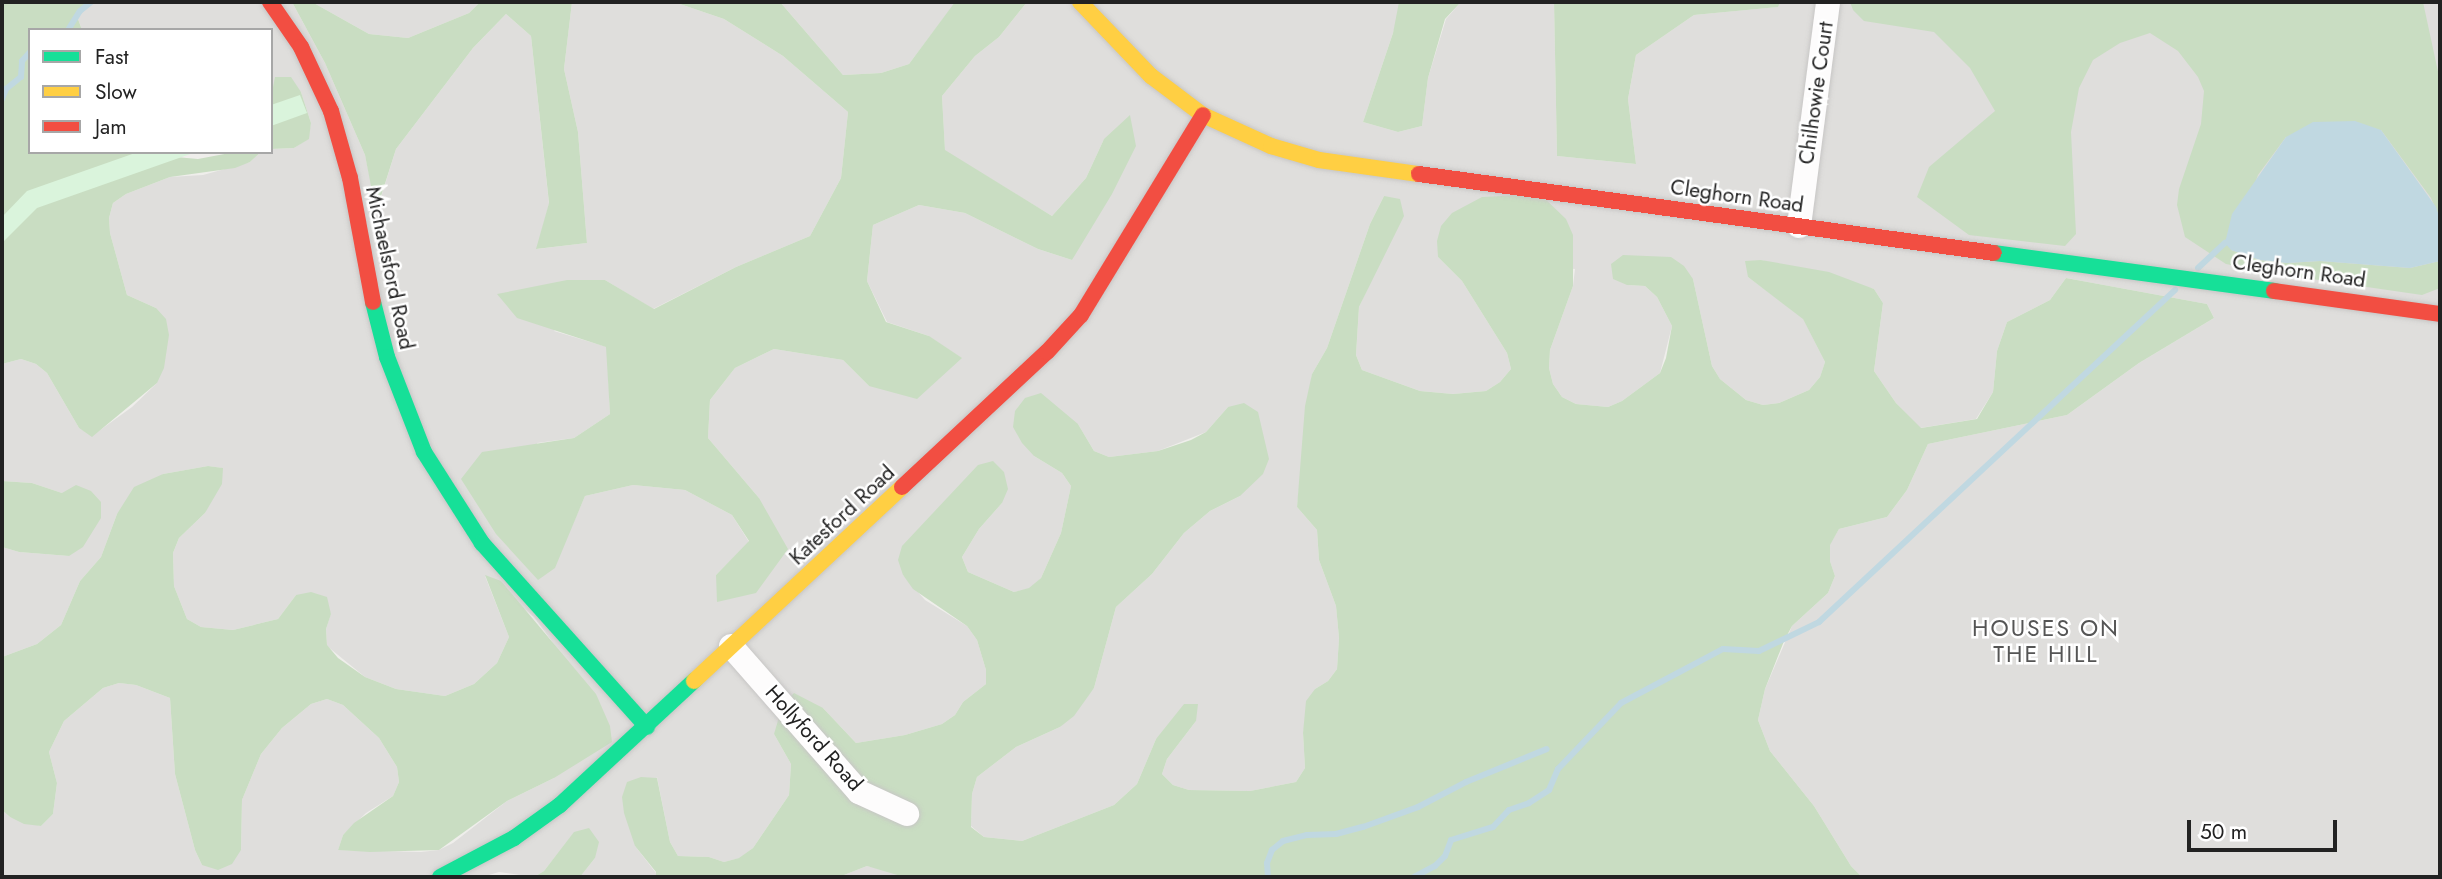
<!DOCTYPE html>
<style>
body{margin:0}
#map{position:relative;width:2442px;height:879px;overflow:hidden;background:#efeeeb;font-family:Jost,sans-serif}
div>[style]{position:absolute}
.residential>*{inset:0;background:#dfdedc}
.forest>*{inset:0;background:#c9ddc2}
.park>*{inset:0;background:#daf4dc}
.water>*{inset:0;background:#c0d8e1}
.stream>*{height:6px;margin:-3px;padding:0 3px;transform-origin:3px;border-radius:3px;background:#c0d8e1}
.roads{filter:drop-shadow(0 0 2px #c7c6c5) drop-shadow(0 0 2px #c7c6c5)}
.street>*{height:24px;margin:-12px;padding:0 12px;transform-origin:12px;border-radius:12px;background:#fdfcfc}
.fast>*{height:16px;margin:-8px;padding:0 8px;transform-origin:8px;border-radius:8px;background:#16e098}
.slow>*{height:16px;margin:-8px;padding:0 8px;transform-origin:8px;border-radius:8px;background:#ffcf43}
.jam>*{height:16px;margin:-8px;padding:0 8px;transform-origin:8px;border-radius:8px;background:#f24e42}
span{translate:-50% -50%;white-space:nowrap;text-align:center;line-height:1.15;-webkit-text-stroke:5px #fff;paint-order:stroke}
.street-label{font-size:21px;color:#222}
.neighbourhood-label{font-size:23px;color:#555;letter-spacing:2px}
.frame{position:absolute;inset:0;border:4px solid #222;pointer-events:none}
.legend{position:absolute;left:28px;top:28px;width:245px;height:126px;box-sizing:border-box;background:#fff;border:2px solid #a7a7a7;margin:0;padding:9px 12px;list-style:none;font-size:21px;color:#222}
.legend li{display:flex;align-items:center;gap:14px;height:35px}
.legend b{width:35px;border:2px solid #a7a7a7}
.scale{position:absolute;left:2187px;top:820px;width:150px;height:32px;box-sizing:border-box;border:4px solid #222;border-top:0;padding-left:9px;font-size:21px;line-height:24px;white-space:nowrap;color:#222;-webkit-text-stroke:5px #fff;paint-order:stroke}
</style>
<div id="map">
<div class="residential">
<i style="clip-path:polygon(85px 2px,292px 2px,325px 63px,365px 155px,377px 210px,396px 149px,473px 48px,506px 14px,531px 36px,549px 204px,537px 249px,587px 243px,578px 132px,564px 69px,572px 2px,674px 2px,724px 19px,783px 56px,848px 112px,841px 178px,810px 236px,736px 267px,653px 309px,605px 280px,554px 331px,607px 347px,610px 414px,574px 438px,537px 443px,571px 528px,585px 496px,633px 485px,685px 490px,732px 515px,749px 542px,716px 575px,756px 593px,759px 498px,708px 438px,710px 400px,735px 368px,774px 349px,843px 360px,869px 386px,929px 336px,887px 322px,867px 281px,873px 225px,919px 205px,965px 213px,1038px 249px,1072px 260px,1104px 139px,1086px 178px,1052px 216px,945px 151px,942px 96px,975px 56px,999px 37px,1027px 2px,1399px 2px,1401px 6px,1393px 33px,1363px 122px,1398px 132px,1422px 126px,1428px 78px,1446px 19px,1461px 2px,1554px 2px,1557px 156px,1636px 164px,1628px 99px,1636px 55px,1694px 15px,1777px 7px,1780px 2px,2440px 2px,2440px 877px,1862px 877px,1851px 866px,1814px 806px,1770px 751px,1758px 720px,1765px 689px,1792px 626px,1828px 593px,1835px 576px,1830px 561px,1830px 544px,1839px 529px,1887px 517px,1907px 490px,1928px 444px,2067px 415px,2139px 363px,2214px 318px,2207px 304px,2066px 278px,2050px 300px,2007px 322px,1997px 351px,1993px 392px,1976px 419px,1920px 428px,1896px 403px,1874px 371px,1883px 303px,1874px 289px,1761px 260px,1748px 277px,1803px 318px,1825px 362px,1820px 377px,1809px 390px,1779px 403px,1763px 405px,1746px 400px,1720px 379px,1712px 366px,1693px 279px,1627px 285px,1645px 286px,1657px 297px,1672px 326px,1660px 373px,1622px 401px,1608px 407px,1576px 404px,1562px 397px,1553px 384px,1549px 368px,1550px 350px,1573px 286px,1575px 269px,1438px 257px,1462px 281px,1507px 353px,1511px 369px,1500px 382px,1486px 391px,1453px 394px,1420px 391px,1362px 370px,1356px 355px,1359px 307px,1380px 261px,1384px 196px,1370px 224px,1327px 348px,1312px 374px,1297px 507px,1317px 530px,1319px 560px,1336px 606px,1339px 638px,1337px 669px,1328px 681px,1315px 689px,1303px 733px,1305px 768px,1296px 782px,1250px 791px,1189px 790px,1173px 785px,1162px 774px,1167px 759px,1196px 721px,1156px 739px,1137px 784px,1114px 805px,1022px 841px,984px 837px,971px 826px,972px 794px,977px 777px,1016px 747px,1060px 727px,1094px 688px,1116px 607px,1152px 574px,1184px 533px,1210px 511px,1240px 496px,1228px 407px,1206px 432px,1158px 451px,1109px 457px,1094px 451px,1078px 424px,1034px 456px,1062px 473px,1071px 486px,1061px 533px,1041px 578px,1029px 589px,1014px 592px,968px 572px,962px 557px,979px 529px,1002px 503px,978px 466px,903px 575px,925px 600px,967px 626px,977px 640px,986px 670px,986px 684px,963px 702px,955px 715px,942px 724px,905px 735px,856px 743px,823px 708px,774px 734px,791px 764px,789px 795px,753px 848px,740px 858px,724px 862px,709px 857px,678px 856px,670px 842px,657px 777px,635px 846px,656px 873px,656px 877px,580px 877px,595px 858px,574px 833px,544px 871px,534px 877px,499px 872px,482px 877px,2px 877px,2px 810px,10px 817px,41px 826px,53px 814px,57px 783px,49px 752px,64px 721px,103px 688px,119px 683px,136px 685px,170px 698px,175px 774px,195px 850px,202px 865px,241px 850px,242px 800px,261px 754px,282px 728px,311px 704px,327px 699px,343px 705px,379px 738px,397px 767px,399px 782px,393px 796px,366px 813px,343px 835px,338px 850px,421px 852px,439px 850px,453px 843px,507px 801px,554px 778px,572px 669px,534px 617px,485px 576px,509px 637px,497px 663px,474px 684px,445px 696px,396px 689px,365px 677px,327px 646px,326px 629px,331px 613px,296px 595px,278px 619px,233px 630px,201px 627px,187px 619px,174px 586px,173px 553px,179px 538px,205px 513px,222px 468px,208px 466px,163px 474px,117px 514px,101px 557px,80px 581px,61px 625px,37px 644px,2px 657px,2px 547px,19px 552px,69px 556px,62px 493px,32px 483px,2px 481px,2px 364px,21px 359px,36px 364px,47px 373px,79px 428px,92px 436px,132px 407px,157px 383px,156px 308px,127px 295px,110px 233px,109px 218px,113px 203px,126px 194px,170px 177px,203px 175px,250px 162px,261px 152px,271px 152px,271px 149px,294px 148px,308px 139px,311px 123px,301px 92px,276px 77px,271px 97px,271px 30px,82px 30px,78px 19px)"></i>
<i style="clip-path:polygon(312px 2px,480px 2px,469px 13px,408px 38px,369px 34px)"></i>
<i style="clip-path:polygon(780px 2px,955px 2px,955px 3px,909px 64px,881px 73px,843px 75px)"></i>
<i style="clip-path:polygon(867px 866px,883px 869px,904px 877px,839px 877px)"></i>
</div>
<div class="forest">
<i style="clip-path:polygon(2px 2px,85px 2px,78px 19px,82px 30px,30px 30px,30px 152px,120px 152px,198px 159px,235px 152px,261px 152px,250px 162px,235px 168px,170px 177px,126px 194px,113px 203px,109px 218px,110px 233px,127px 295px,156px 308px,166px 319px,169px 335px,164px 368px,157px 383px,92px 437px,79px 428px,47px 373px,36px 364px,21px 359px,2px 364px)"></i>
<i style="clip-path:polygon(292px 2px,312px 2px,369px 34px,408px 38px,469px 13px,480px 2px,572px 2px,564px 69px,578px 132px,587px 243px,536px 249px,549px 203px,531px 36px,506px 14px,473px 48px,396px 149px,376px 212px,365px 155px,325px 63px)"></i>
<i style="clip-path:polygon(674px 2px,780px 2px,843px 75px,881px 73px,909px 64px,955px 2px,1027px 2px,999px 37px,975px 56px,942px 96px,945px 150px,1052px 216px,1086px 178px,1104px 139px,1130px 115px,1136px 146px,1112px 194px,1072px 260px,1038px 249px,965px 213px,919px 205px,873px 225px,867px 281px,886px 322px,929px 336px,962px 358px,917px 399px,869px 386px,843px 360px,774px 349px,735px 368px,710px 400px,708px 438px,759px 498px,788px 549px,756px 593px,717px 602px,716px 575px,749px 541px,732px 515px,685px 490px,633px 485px,585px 496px,555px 568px,538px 580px,496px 534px,461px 479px,482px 452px,574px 438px,610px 414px,606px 347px,517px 318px,497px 294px,567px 280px,605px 280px,654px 309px,736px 267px,810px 236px,841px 178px,848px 112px,783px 56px,724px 19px)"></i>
<i style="clip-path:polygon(1399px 2px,1461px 2px,1445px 19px,1428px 78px,1422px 126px,1398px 132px,1363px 122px,1393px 33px)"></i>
<i style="clip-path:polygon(1554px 2px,1780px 2px,1778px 7px,1694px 15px,1636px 55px,1628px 99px,1636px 164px,1557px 156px)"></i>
<i style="clip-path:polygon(1850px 2px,2423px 2px,2440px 81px,2440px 219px,2431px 198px,2381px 130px,2286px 137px,2258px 175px,2231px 250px,2260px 260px,2287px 263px,2320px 261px,2410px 268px,2440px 261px,2440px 288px,2422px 295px,2271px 273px,2226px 264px,2185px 237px,2177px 205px,2179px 189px,2201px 124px,2204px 91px,2198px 77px,2178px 51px,2150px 33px,2120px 43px,2093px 60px,2079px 88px,2071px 132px,2076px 234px,2065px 246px,1969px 235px,1917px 197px,1929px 167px,1995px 111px,1970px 68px,1934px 32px,1864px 21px,1853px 10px)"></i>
<i style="clip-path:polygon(275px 77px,291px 77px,301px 92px,311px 123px,309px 139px,294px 148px,271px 149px,271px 97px)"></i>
<i style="clip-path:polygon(1540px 194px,1566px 219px,1573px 235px,1573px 286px,1550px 350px,1549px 368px,1553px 384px,1562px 397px,1576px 404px,1608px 407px,1622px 401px,1660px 373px,1666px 358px,1672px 326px,1657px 297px,1645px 286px,1627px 285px,1613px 279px,1611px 264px,1623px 255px,1671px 257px,1684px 266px,1693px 279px,1712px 366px,1720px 379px,1746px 400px,1763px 405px,1779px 403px,1809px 390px,1820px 377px,1825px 362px,1803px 319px,1748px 277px,1745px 261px,1761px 260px,1829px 272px,1874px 289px,1883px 303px,1874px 371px,1896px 403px,1921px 428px,1977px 419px,1993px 392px,1997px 351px,2007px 322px,2050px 300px,2066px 278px,2207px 304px,2214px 318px,2139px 363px,2067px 415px,1928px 444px,1907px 490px,1887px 517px,1839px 529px,1830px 545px,1830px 561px,1835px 576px,1828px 593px,1792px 626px,1784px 641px,1765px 689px,1758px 720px,1770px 751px,1814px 806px,1851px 866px,1862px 877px,904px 877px,867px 866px,839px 877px,656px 877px,656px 872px,635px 846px,624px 813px,622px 797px,627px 782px,641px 777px,657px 778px,670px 842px,678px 856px,709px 857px,724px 862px,739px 858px,753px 848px,789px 795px,791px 764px,774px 734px,783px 704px,794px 693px,823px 708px,856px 743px,905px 735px,942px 724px,955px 715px,963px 702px,986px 684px,986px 670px,977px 640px,967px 626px,913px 589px,903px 575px,898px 560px,902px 546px,978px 465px,993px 461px,1004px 472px,1008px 489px,1002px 503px,979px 529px,962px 557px,968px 572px,1014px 592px,1029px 588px,1041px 578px,1061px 533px,1071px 486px,1062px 473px,1034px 456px,1022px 443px,1013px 427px,1015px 411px,1025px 398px,1041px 393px,1078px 424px,1094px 451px,1109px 457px,1158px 451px,1191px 440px,1206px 432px,1228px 407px,1244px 403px,1258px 412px,1269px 459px,1263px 474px,1240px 496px,1210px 511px,1184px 533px,1152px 574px,1116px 607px,1094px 688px,1074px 716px,1060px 727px,1016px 747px,977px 777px,972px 794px,971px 827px,984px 837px,1022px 841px,1114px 805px,1137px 784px,1156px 739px,1184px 704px,1198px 704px,1196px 721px,1167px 759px,1162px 774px,1173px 785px,1189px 790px,1250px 791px,1296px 782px,1305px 768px,1303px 733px,1306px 701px,1315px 689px,1328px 681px,1337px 669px,1339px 638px,1336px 606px,1319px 560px,1317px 530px,1297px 507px,1305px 406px,1312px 374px,1327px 348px,1370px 224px,1384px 196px,1400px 199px,1404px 216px,1359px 307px,1356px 355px,1362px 370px,1420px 391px,1453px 394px,1486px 391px,1500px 382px,1511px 369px,1507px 353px,1462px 281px,1438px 257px,1437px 241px,1441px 226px,1452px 213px,1482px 197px)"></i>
<i style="clip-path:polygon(208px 466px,223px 468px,222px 484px,205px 513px,179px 538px,173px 553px,174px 586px,187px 619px,201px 627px,233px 630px,278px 619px,296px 595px,311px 592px,327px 597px,331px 614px,326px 629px,327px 645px,338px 658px,365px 677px,396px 689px,445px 696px,474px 684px,497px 663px,509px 637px,485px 575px,501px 581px,596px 694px,610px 726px,612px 742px,554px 778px,507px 801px,439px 850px,370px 852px,338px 850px,343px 835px,354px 823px,393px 796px,399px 782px,397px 767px,379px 738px,343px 705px,327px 699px,311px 704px,282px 728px,261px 754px,242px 800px,241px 850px,232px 864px,218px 870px,202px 865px,195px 850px,175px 774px,170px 698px,136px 685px,119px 683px,103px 688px,64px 721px,49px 752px,57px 783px,53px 814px,41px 826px,24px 824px,10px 817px,2px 810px,2px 657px,37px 644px,61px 625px,80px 581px,101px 557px,117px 514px,134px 487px,163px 474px)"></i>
<i style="clip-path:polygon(2px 481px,32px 483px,62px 493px,76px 485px,91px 491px,101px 502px,101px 518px,83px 547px,69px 556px,19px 552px,2px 547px)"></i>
<i style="clip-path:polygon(589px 828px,599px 842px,595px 858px,580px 877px,534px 877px,544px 871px,574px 832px)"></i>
</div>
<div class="park">
<i style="clip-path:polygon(300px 95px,307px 113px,271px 126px,271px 105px)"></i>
<i style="clip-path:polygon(138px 152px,196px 152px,37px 208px,2px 243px,2px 217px,27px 191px)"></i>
</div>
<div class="water">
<i style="clip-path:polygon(2355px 121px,2381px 130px,2436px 207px,2440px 219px,2440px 261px,2410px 268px,2320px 261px,2287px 263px,2260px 260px,2231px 250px,2225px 243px,2232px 214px,2286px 137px,2313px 122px)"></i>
</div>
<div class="stream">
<i style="left:68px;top:30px;width:22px;rotate:-58deg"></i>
<i style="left:80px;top:11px;width:14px;rotate:-39deg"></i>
<i style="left:2px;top:99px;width:11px;rotate:-68deg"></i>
<i style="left:6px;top:89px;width:19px;rotate:-39deg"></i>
<i style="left:21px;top:77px;width:16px;rotate:-86deg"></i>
<i style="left:22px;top:61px;width:12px;rotate:-48deg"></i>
<i style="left:2198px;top:268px;width:37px;rotate:-43deg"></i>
<i style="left:1268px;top:877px;width:14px;rotate:-94deg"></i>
<i style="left:1267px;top:863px;width:14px;rotate:-69deg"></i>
<i style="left:1272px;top:850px;width:14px;rotate:-39deg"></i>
<i style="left:1283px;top:841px;width:25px;rotate:-14deg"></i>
<i style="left:1307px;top:835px;width:29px;rotate:-2deg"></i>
<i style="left:1336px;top:834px;width:28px;rotate:-15deg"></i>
<i style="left:1363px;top:827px;width:59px;rotate:-20deg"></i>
<i style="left:1418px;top:807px;width:54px;rotate:-27.5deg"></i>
<i style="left:1466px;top:782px;width:87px;rotate:-22.2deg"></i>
<i style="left:1414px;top:877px;width:24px;rotate:-28deg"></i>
<i style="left:1435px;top:866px;width:14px;rotate:-45deg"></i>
<i style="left:1445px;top:856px;width:17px;rotate:-69deg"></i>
<i style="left:1451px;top:840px;width:44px;rotate:-17.2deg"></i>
<i style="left:1493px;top:827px;width:23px;rotate:-47deg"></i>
<i style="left:1509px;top:810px;width:21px;rotate:-19deg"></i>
<i style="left:1529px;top:803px;width:24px;rotate:-33deg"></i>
<i style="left:1549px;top:790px;width:23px;rotate:-67deg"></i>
<i style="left:1558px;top:769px;width:91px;rotate:-46.3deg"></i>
<i style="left:1621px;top:703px;width:115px;rotate:-27.9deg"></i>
<i style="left:1723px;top:649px;width:36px;rotate:3deg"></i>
<i style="left:1759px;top:651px;width:67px;rotate:-25.8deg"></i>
<i style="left:1819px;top:622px;width:487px;rotate:-43deg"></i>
</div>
<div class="roads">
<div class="street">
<i style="left:1799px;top:226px;width:226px;rotate:-82.6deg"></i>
<i style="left:731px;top:646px;width:194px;rotate:48.8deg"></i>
<i style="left:859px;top:792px;width:53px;rotate:24.6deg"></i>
</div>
<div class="fast">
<i style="left:1994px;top:253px;width:283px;rotate:7.7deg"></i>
<i style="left:373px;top:302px;width:57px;rotate:75.7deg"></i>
<i style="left:387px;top:357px;width:102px;rotate:68.7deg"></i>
<i style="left:424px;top:452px;width:108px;rotate:57.5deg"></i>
<i style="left:482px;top:543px;width:247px;rotate:48.1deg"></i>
<i style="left:440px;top:877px;width:84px;rotate:-27.8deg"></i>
<i style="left:514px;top:838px;width:57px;rotate:-35.7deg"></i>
<i style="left:560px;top:805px;width:183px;rotate:-42.8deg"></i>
</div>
<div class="slow">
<i style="left:1080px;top:2px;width:103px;rotate:46.2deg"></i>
<i style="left:1151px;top:76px;width:65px;rotate:36.9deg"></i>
<i style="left:1203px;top:115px;width:75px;rotate:24.5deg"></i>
<i style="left:1271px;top:146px;width:50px;rotate:16.3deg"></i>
<i style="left:1319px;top:160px;width:101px;rotate:8deg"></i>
<i style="left:694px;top:681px;width:284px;rotate:-43deg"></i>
</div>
<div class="jam">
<i style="left:270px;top:2px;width:55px;rotate:55.4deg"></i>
<i style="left:301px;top:47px;width:71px;rotate:64.9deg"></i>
<i style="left:331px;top:111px;width:70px;rotate:74.2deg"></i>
<i style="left:350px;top:178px;width:126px;rotate:79.5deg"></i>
<i style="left:1419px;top:174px;width:580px;rotate:7.82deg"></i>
<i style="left:2274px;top:291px;width:168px;rotate:7.9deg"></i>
<i style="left:902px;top:487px;width:198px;rotate:-43deg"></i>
<i style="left:1047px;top:352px;width:50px;rotate:-47.4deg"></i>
<i style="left:1081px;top:315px;width:234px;rotate:-58.6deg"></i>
</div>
</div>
<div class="street-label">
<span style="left:1816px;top:93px;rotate:-82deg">Chilhowie Court</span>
<span style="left:1737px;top:196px;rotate:8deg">Cleghorn Road</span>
<span style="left:390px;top:268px;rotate:78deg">Michaelsford Road</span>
<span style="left:2299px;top:271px;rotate:8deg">Cleghorn Road</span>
<span style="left:842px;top:515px;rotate:-43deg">Katesford Road</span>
<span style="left:814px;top:738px;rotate:48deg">Hollyford Road</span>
</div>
<div class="neighbourhood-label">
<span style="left:2046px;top:641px">HOUSES ON<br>THE HILL</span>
</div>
<div class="frame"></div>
<ul class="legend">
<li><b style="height:9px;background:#16e098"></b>Fast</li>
<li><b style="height:9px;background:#ffcf43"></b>Slow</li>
<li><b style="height:9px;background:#f24e42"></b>Jam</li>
</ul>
<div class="scale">50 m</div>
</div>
